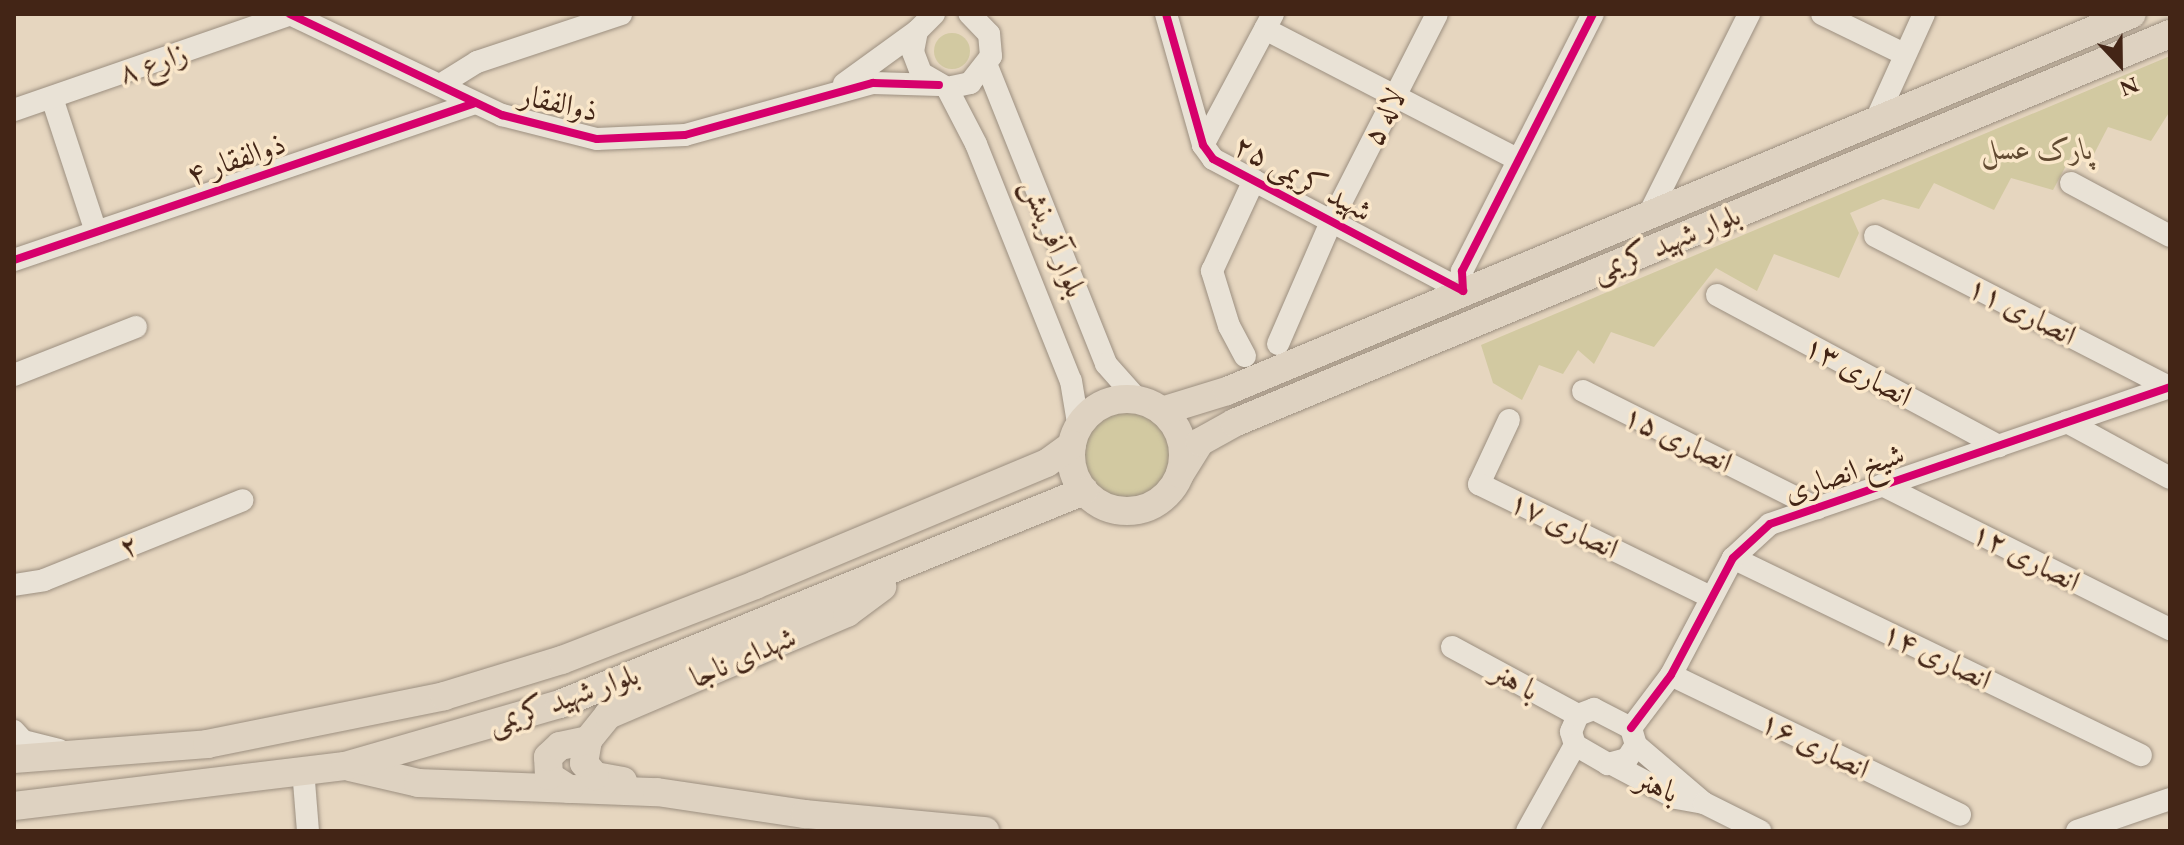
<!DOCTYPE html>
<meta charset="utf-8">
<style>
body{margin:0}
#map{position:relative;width:2184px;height:845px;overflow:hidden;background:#e6d6bf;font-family:"EB Garamond",Amiri,serif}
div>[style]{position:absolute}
.green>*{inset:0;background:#d2c9a1}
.round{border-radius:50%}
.roads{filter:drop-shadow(0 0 2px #9c8f80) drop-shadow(0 0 2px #9c8f80)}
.minor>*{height:22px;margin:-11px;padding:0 11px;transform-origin:11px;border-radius:11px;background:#e9e2d6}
.major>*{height:28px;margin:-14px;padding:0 14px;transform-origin:14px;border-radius:14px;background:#ded2c1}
.major>.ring{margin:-14px;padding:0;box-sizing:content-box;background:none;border:28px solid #ded2c1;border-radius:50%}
.cycleway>*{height:8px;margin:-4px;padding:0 4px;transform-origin:4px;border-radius:4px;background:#d6006c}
span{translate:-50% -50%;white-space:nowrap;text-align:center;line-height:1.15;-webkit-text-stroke:7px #fae7ca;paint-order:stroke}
.street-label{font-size:30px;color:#432516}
.park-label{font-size:30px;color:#624b32;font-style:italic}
.frame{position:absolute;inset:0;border:16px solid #432516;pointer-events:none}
.north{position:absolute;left:2080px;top:24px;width:80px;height:80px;-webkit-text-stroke:6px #fae7ca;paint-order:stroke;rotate:158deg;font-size:22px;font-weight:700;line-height:32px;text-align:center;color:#432516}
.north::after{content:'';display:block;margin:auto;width:28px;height:36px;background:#432516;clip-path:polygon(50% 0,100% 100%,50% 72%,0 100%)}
</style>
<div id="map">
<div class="green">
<i class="round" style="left:934px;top:33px;width:36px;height:36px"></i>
<i style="clip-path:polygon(2170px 56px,2170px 111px,2151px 141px,2108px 127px,2094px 154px,2075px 149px,2053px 190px,2011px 178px,1994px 210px,1934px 183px,1919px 209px,1883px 199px,1850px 213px,1859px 233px,1839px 278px,1774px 254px,1757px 291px,1716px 268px,1654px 347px,1611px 332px,1594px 364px,1578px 350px,1563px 374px,1539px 365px,1522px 400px,1493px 383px,1481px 345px)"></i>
<i class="round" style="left:1084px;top:412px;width:86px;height:86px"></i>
</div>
<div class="roads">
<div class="minor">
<i style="left:290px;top:14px;width:235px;rotate:25.5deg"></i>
<i style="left:502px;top:115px;width:98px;rotate:14.2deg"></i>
<i style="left:597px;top:139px;width:88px;rotate:-2.6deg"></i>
<i style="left:685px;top:135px;width:195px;rotate:-15.5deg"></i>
<i style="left:873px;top:83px;width:66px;rotate:1.7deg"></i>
<i style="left:934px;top:14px;width:24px;rotate:135deg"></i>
<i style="left:917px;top:31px;width:21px;rotate:101deg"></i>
<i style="left:913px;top:52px;width:22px;rotate:69deg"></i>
<i style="left:921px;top:73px;width:30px;rotate:30deg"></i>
<i style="left:947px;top:88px;width:24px;rotate:-12deg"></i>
<i style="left:970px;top:83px;width:34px;rotate:-52deg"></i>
<i style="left:991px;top:56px;width:22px;rotate:-95deg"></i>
<i style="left:989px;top:34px;width:28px;rotate:-134deg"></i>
<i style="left:1166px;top:14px;width:136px;rotate:74.2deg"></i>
<i style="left:1203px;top:145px;width:17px;rotate:54deg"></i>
<i style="left:1213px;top:159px;width:283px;rotate:27.8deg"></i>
<i style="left:1463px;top:291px;width:20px;rotate:-93deg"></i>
<i style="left:1462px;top:271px;width:288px;rotate:-63deg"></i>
<i style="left:1822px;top:14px;width:91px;rotate:26deg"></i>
<i style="left:1265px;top:29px;width:281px;rotate:27.3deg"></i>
<i style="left:987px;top:66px;width:321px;rotate:68.2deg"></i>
<i style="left:1106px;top:364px;width:48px;rotate:48.4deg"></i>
<i style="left:844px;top:84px;width:90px;rotate:-36deg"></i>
<i style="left:440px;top:85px;width:44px;rotate:-31.9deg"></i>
<i style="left:477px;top:62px;width:152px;rotate:-18.4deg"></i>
<i style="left:947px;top:88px;width:63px;rotate:62.6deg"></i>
<i style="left:976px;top:144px;width:255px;rotate:68.2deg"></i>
<i style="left:1071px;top:381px;width:49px;rotate:80.5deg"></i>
<i style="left:52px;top:98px;width:141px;rotate:71.8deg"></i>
<i style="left:14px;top:110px;width:293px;rotate:-19.1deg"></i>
<i style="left:1875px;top:122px;width:119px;rotate:-65.6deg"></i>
<i style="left:1203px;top:145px;width:149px;rotate:-61.9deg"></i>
<i style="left:2071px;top:183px;width:112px;rotate:28.2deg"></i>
<i style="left:1649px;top:214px;width:224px;rotate:-63.4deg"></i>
<i style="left:1875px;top:236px;width:331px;rotate:27.2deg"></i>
<i style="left:14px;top:260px;width:486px;rotate:-18.8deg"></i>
<i style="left:1717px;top:295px;width:320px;rotate:28.2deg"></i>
<i style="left:1278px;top:344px;width:135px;rotate:-66.5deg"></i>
<i style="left:1332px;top:220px;width:231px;rotate:-63deg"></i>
<i style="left:1245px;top:356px;width:34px;rotate:-118deg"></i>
<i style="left:1229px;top:326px;width:58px;rotate:-107.2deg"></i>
<i style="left:1212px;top:271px;width:100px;rotate:-65.2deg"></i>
<i style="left:14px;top:375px;width:131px;rotate:-21.5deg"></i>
<i style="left:1583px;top:391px;width:262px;rotate:26.6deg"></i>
<i style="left:1509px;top:420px;width:71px;rotate:115.1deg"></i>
<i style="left:1479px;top:484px;width:258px;rotate:26deg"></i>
<i style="left:2067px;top:422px;width:117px;rotate:28.5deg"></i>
<i style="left:1882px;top:485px;width:322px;rotate:26.6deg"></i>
<i style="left:1733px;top:558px;width:453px;rotate:25.8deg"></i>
<i style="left:14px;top:585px;width:30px;rotate:-9deg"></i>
<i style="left:44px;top:580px;width:214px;rotate:-21.9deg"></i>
<i style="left:1452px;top:647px;width:143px;rotate:28.4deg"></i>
<i style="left:1671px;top:675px;width:321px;rotate:25.8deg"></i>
<i style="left:1594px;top:709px;width:42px;rotate:27.2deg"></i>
<i style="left:1631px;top:728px;width:18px;rotate:74deg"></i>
<i style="left:1636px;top:745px;width:17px;rotate:123deg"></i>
<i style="left:1627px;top:759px;width:20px;rotate:165deg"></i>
<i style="left:1608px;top:764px;width:38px;rotate:-150deg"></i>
<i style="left:1575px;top:745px;width:14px;rotate:-107deg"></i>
<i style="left:1571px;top:732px;width:18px;rotate:-68deg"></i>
<i style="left:1578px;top:715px;width:17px;rotate:-21deg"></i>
<i style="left:1631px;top:728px;width:66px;rotate:-53deg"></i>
<i style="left:1671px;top:675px;width:132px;rotate:-62.1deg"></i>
<i style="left:1733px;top:558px;width:50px;rotate:-42.6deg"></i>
<i style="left:1770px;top:524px;width:423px;rotate:-18.9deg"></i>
<i style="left:14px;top:731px;width:13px;rotate:48deg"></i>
<i style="left:23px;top:741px;width:37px;rotate:14deg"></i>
<i style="left:1636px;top:745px;width:89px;rotate:40.5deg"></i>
<i style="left:1612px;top:764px;width:72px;rotate:28deg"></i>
<i style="left:1676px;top:798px;width:28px;rotate:10deg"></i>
<i style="left:1704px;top:803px;width:63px;rotate:26.6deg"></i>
<i style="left:303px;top:769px;width:62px;rotate:85.4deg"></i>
<i style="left:1527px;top:831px;width:98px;rotate:-60.8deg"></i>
<i style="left:2077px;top:831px;width:98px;rotate:-19deg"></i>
</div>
<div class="major">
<i class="ring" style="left:1071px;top:399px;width:84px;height:84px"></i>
<i style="left:1162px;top:411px;width:68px;rotate:-17.1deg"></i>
<i style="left:1227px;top:391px;width:980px;rotate:-22.62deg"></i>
<i style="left:1180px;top:474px;width:38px;rotate:-58deg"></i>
<i style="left:1200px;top:442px;width:39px;rotate:-29deg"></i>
<i style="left:1234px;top:423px;width:1014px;rotate:-22.57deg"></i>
<i style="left:14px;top:759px;width:194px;rotate:-4.4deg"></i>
<i style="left:207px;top:744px;width:242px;rotate:-11.4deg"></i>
<i style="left:444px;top:696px;width:123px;rotate:-17deg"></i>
<i style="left:562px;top:660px;width:207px;rotate:-21.2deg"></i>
<i style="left:755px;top:585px;width:316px;rotate:-22.7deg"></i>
<i style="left:1047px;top:463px;width:31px;rotate:-36deg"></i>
<i style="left:350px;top:767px;width:70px;rotate:13.2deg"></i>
<i style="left:418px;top:783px;width:239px;rotate:2.2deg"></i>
<i style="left:657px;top:792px;width:150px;rotate:8.5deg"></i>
<i style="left:805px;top:814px;width:181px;rotate:5.4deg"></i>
<i style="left:623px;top:781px;width:28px;rotate:-170deg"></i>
<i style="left:595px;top:776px;width:17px;rotate:-130deg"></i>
<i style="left:584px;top:763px;width:23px;rotate:-80deg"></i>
<i style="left:588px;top:740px;width:32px;rotate:-51deg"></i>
<i style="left:608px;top:715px;width:260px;rotate:-23.1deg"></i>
<i style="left:847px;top:613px;width:44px;rotate:-36.6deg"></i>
<i style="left:569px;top:789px;width:24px;rotate:-147deg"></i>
<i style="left:549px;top:776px;width:19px;rotate:-93deg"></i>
<i style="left:548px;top:757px;width:16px;rotate:-43deg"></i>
<i style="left:560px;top:746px;width:29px;rotate:-12deg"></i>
<i style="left:14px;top:806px;width:333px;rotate:-6.9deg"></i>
<i style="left:345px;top:766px;width:224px;rotate:-16.1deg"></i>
<i style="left:560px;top:704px;width:566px;rotate:-22.12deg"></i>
</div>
</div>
<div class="cycleway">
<i style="left:290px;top:14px;width:235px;rotate:25.5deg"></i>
<i style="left:502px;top:115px;width:98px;rotate:14.2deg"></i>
<i style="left:597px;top:139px;width:88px;rotate:-2.6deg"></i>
<i style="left:685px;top:135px;width:195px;rotate:-15.5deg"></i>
<i style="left:873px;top:83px;width:66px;rotate:1.7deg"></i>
<i style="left:1166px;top:14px;width:136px;rotate:74.2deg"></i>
<i style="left:1203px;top:145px;width:17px;rotate:54deg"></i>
<i style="left:1213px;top:159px;width:283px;rotate:27.8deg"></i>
<i style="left:1463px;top:291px;width:20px;rotate:-93deg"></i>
<i style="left:1462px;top:271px;width:288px;rotate:-63deg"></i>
<i style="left:14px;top:260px;width:486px;rotate:-18.8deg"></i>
<i style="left:1631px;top:728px;width:66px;rotate:-53deg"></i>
<i style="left:1671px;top:675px;width:132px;rotate:-62.1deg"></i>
<i style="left:1733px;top:558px;width:50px;rotate:-42.6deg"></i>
<i style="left:1770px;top:524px;width:423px;rotate:-18.9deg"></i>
</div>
<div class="street-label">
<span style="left:153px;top:63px;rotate:-19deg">زارع ۸</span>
<span style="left:559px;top:103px;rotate:13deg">ذوالفقار</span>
<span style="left:1384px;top:117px;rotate:-63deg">لاله ۵</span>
<span style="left:236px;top:159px;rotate:-19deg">ذوالفقار ۴</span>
<span style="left:1303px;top:178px;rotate:28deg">شهید کریمی ۲۵</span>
<span style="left:1054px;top:238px;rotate:68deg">بلوار آفرینش</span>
<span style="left:1666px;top:243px;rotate:-22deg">بلوار شهید کریمی</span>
<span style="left:2022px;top:311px;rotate:27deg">انصاری ۱۱</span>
<span style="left:1858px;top:371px;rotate:28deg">انصاری ۱۳</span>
<span style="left:1678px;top:439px;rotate:26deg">انصاری ۱۵</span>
<span style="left:1844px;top:473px;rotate:-19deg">شیخ انصاری</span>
<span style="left:1564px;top:525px;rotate:26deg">انصاری ۱۷</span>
<span style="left:129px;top:546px;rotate:-22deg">۲</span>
<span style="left:2026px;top:557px;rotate:27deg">انصاری ۱۲</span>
<span style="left:1937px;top:656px;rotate:26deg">انصاری ۱۴</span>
<span style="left:743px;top:657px;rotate:-23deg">شهدای ناجا</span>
<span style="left:1515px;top:681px;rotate:29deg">با هنر</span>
<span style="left:563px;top:699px;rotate:-19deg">بلوار شهید کریمی</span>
<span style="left:1815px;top:745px;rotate:26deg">انصاری ۱۶</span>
<span style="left:1657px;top:786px;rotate:22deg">باهنر</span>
</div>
<div class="park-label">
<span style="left:2037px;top:149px">پارک عسل</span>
</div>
<div class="frame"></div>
<div class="north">N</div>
</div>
